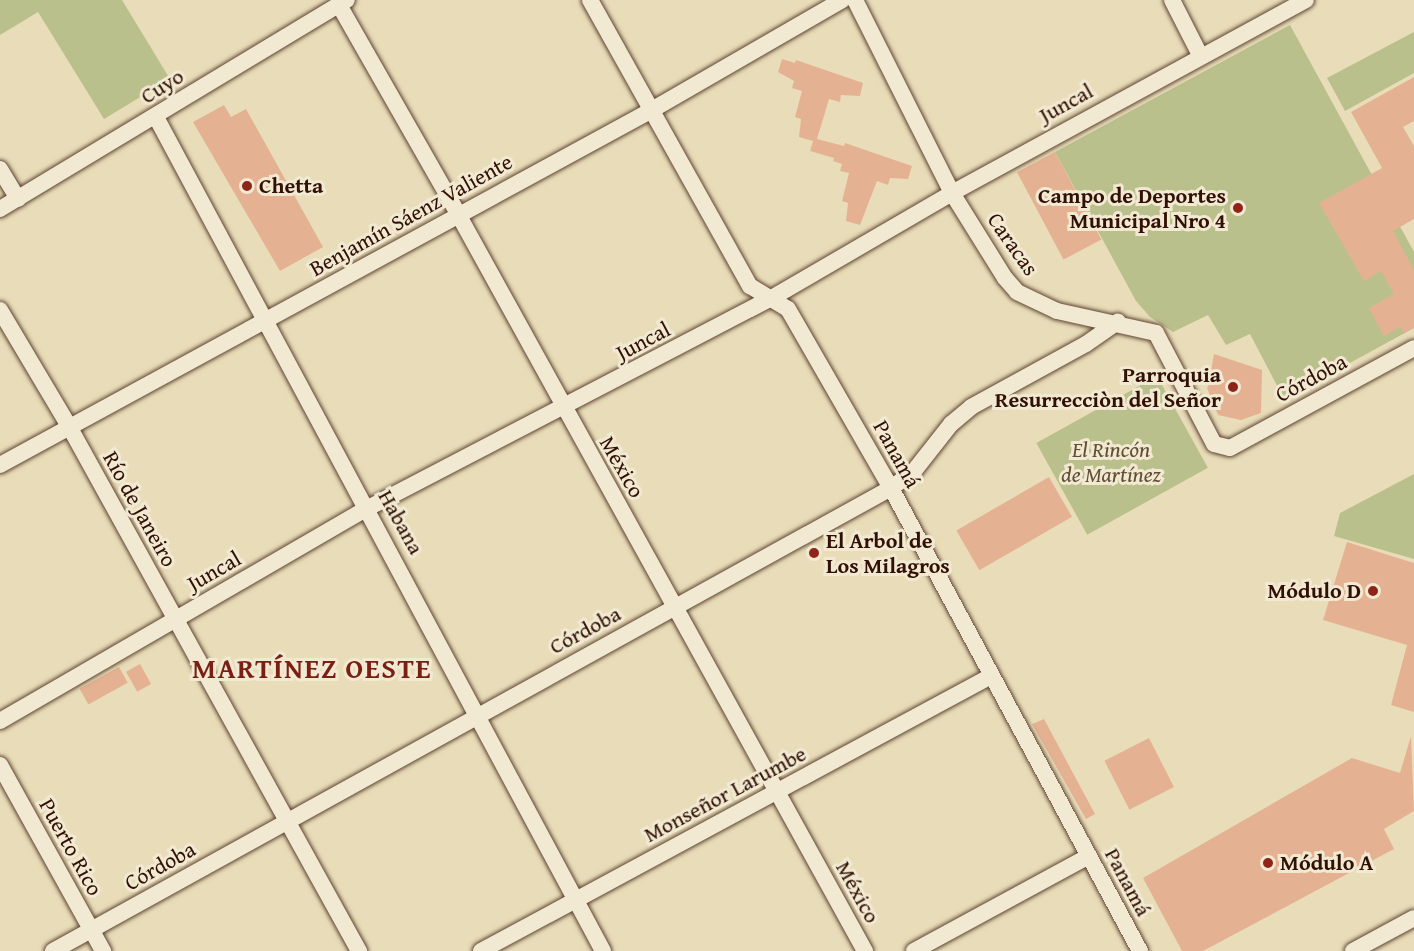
<!DOCTYPE html>
<meta charset="utf-8">
<style>
body{margin:0}
#map{position:relative;width:1414px;height:951px;overflow:hidden;background:#e9ddb9;font-family:"Gentium Book Plus",serif}
div>[style]{position:absolute}
.green>*{inset:0;background:#bac08c;transform-origin:0 0}
.building>*{inset:0;background:#e4b292;transform-origin:0 0}
.roads{filter:drop-shadow(0 0 2px #5f4432) drop-shadow(0 0 2px #5f4432)}
.minor>*{height:16px;margin:-8px;padding:0 8px;transform-origin:8px;border-radius:8px;background:#f1e9d2}
.dots>*{width:16px;height:16px;translate:-50% -50%;box-sizing:border-box;border:3px solid #f1e9d2;border-radius:50%}
span{translate:-50% -50%;white-space:nowrap;text-align:center;line-height:1.15;-webkit-text-stroke:6px #f1e9d2;paint-order:stroke}
.street-label{font-size:22px;color:#311105}
.poi-label{font-size:22px;color:#311105;font-weight:700}
.left{translate:0 -50%;text-align:left}
.right{translate:-100% -50%;text-align:right}
.park-label{font-size:22px;color:#614e34;font-style:italic}
.district-label{font-size:28px;color:#7a1f14;font-weight:700;letter-spacing:1.5px}
</style>
<div id="map">
<div class="green">
<i style="clip-path:polygon(0 0,122px 0,170px 79px,104px 119px,38px 12px,0 35px)"></i>
<i style="clip-path:polygon(1290px 25px,1414px 252px,1414px 328px,1284px 399px,1250px 334px,1226px 345px,1208px 315px,1173px 332px,1150px 317px,1136px 301px,1055px 152px)"></i>
<i style="clip-path:polygon(1414px 32px,1414px 73px,1345px 111px,1327px 78px)"></i>
<i style="left:1157px;top:376px;width:105px;height:138px;rotate:61deg"></i>
<i style="clip-path:polygon(1414px 474px,1414px 559px,1334px 536px,1340px 513px)"></i>
</div>
<div class="building">
<i style="clip-path:polygon(782px 59px,795px 63px,796px 60px,863px 83px,860px 96px,841px 95px,840px 102px,829px 99px,817px 139px,844px 146px,845px 143px,912px 166px,908px 179px,890px 178px,888px 185px,877px 181px,860px 225px,846px 221px,848px 203px,842px 201px,849px 173px,840px 171px,842px 164px,833px 161px,834px 158px,810px 151px,813px 141px,799px 137px,801px 119px,795px 117px,802px 91px,792px 88px,794px 81px,778px 72px)"></i>
<i style="clip-path:polygon(1414px 77px,1414px 121px,1403px 127px,1414px 146px,1414px 219px,1393px 231px,1414px 270px,1414px 328px,1404px 333px,1400px 327px,1384px 336px,1369px 308px,1394px 294px,1381px 271px,1364px 281px,1319px 203px,1382px 168px,1351px 112px)"></i>
<i style="clip-path:polygon(224px 105px,231px 117px,246px 109px,323px 247px,280px 271px,193px 122px)"></i>
<i style="left:1055px;top:152px;width:99px;height:43px;rotate:62deg"></i>
<i style="clip-path:polygon(1214px 354px,1262px 370px,1261px 413px,1241px 420px,1218px 415px,1207px 388px,1215px 372px,1211px 371px)"></i>
<i style="left:1049px;top:477px;width:46px;height:107px;rotate:60deg"></i>
<i style="clip-path:polygon(1347px 542px,1414px 563px,1414px 712px,1391px 705px,1407px 645px,1323px 620px)"></i>
<i style="left:140px;top:664px;width:23px;height:16px;rotate:61deg"></i>
<i style="left:119px;top:667px;width:18px;height:45px;rotate:61deg"></i>
<i style="clip-path:polygon(1044px 719px,1095px 814px,1086px 819px,1032px 724px)"></i>
<i style="clip-path:polygon(1411px 736px,1414px 811px,1384px 829px,1394px 849px,1203px 951px,1182px 951px,1143px 878px,1352px 758px,1400px 773px)"></i>
<i style="left:1149px;top:738px;width:55px;height:50px;rotate:63deg"></i>
</div>
<div class="roads">
<div class="minor">
<i style="left:590px;top:0;width:328px;rotate:60.8deg"></i>
<i style="left:750px;top:286px;width:44px;rotate:31.2deg"></i>
<i style="left:788px;top:309px;width:207px;rotate:60.1deg"></i>
<i style="left:891px;top:488px;width:526px;rotate:61.73deg"></i>
<i style="left:855px;top:0;width:216px;rotate:63.3deg"></i>
<i style="left:952px;top:193px;width:100px;rotate:58.1deg"></i>
<i style="left:1005px;top:278px;width:18px;rotate:49deg"></i>
<i style="left:1017px;top:292px;width:44px;rotate:25.4deg"></i>
<i style="left:1057px;top:311px;width:101px;rotate:12.5deg"></i>
<i style="left:1156px;top:333px;width:125px;rotate:62.4deg"></i>
<i style="left:1214px;top:444px;width:16px;rotate:14deg"></i>
<i style="left:1230px;top:448px;width:209px;rotate:-28.5deg"></i>
<i style="left:1172px;top:0;width:62px;rotate:63deg"></i>
<i style="left:339px;top:5px;width:241px;rotate:60.3deg"></i>
<i style="left:458px;top:214px;width:842px;rotate:61.09deg"></i>
<i style="left:156px;top:117px;width:946px;rotate:61.81deg"></i>
<i style="left:0;top:169px;width:35px;rotate:59deg"></i>
<i style="left:0;top:209px;width:405px;rotate:-31.1deg"></i>
<i style="left:0;top:310px;width:137px;rotate:59.3deg"></i>
<i style="left:70px;top:428px;width:598px;rotate:61.08deg"></i>
<i style="left:0;top:465px;width:740px;rotate:-28.57deg"></i>
<i style="left:650px;top:111px;width:222px;rotate:-30deg"></i>
<i style="left:0;top:721px;width:425px;rotate:-30.1deg"></i>
<i style="left:368px;top:508px;width:453px;rotate:-27.5deg"></i>
<i style="left:770px;top:299px;width:211px;rotate:-30.2deg"></i>
<i style="left:952px;top:193px;width:403px;rotate:-28.6deg"></i>
<i style="left:0;top:765px;width:213px;rotate:61deg"></i>
<i style="left:53px;top:951px;width:957px;rotate:-28.92deg"></i>
<i style="left:891px;top:488px;width:29px;rotate:-36deg"></i>
<i style="left:914px;top:471px;width:60px;rotate:-51.8deg"></i>
<i style="left:951px;top:424px;width:26px;rotate:-40deg"></i>
<i style="left:971px;top:407px;width:131px;rotate:-28.7deg"></i>
<i style="left:1086px;top:344px;width:39px;rotate:-35deg"></i>
<i style="left:481px;top:951px;width:579px;rotate:-28.33deg"></i>
<i style="left:914px;top:951px;width:199px;rotate:-28.5deg"></i>
<i style="left:1353px;top:951px;width:69px;rotate:-28.4deg"></i>
</div>
</div>
<div class="dots">
<i style="left:247px;top:186px;background:#8f2418"></i>
<i style="left:1238px;top:208px;background:#8f2418"></i>
<i style="left:1233px;top:387px;background:#8f2418"></i>
<i style="left:814px;top:553px;background:#8f2418"></i>
<i style="left:1373px;top:591px;background:#8f2418"></i>
<i style="left:1268px;top:863px;background:#8f2418"></i>
</div>
<div class="street-label">
<span style="left:162px;top:86px;rotate:-32deg">Cuyo</span>
<span style="left:1066px;top:103px;rotate:-29deg">Juncal</span>
<span style="left:411px;top:215px;rotate:-29deg">Benjamín Sáenz Valiente</span>
<span style="left:1013px;top:244px;rotate:55deg">Caracas</span>
<span style="left:643px;top:341px;rotate:-28deg">Juncal</span>
<span style="left:1311px;top:378px;rotate:-28deg">Córdoba</span>
<span style="left:897px;top:454px;rotate:61deg">Panamá</span>
<span style="left:622px;top:467px;rotate:60deg">México</span>
<span style="left:140px;top:509px;rotate:61deg">Río de Janeiro</span>
<span style="left:401px;top:522px;rotate:61deg">Habana</span>
<span style="left:214px;top:571px;rotate:-30deg">Juncal</span>
<span style="left:585px;top:630px;rotate:-28deg">Córdoba</span>
<span style="left:725px;top:794px;rotate:-28deg">Monseñor Larumbe</span>
<span style="left:71px;top:847px;rotate:61deg">Puerto Rico</span>
<span style="left:160px;top:866px;rotate:-29deg">Córdoba</span>
<span style="left:1128px;top:882px;rotate:62deg">Panamá</span>
<span style="left:858px;top:892px;rotate:61deg">México</span>
</div>
<div class="poi-label">
<span class="left" style="left:259px;top:186px">Chetta</span>
<span class="right" style="left:1226px;top:208px">Campo de Deportes<br>Municipal Nro 4</span>
<span class="right" style="left:1221px;top:387px">Parroquia<br>Resurrecciòn del Señor</span>
<span class="left" style="left:826px;top:553px">El Arbol de<br>Los Milagros</span>
<span class="right" style="left:1361px;top:591px">Módulo D</span>
<span class="left" style="left:1280px;top:863px">Módulo A</span>
</div>
<div class="park-label">
<span style="left:1111px;top:462px">El Rincón<br>de Martínez</span>
</div>
<div class="district-label">
<span style="left:312px;top:668px">MARTÍNEZ OESTE</span>
</div>
</div>
